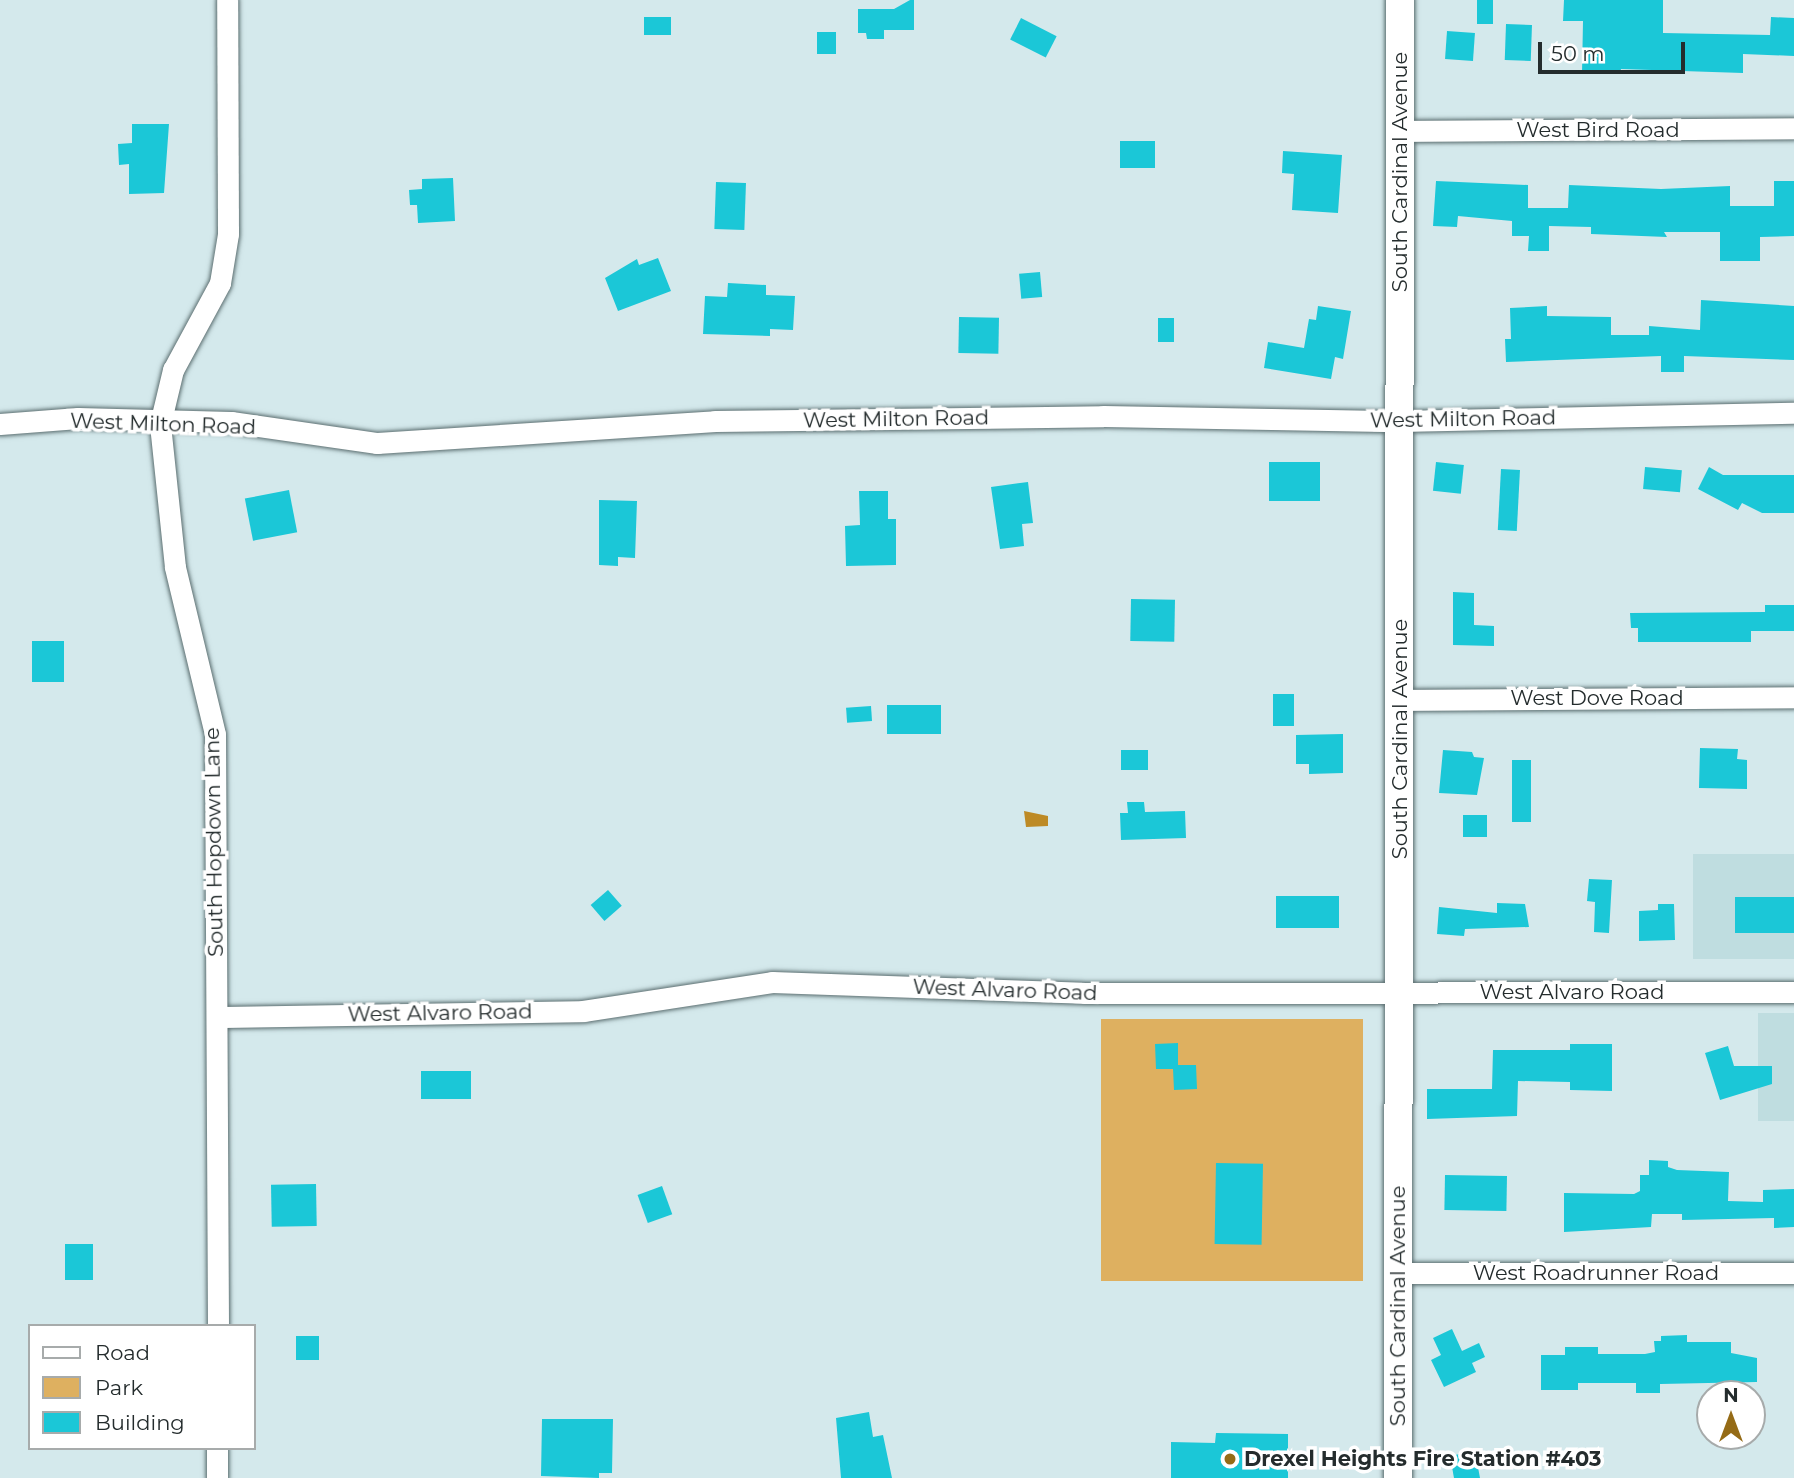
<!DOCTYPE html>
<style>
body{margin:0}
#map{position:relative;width:1794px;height:1478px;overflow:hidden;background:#d4e9ec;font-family:Montserrat,sans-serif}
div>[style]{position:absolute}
.built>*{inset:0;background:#bfdde0;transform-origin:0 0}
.green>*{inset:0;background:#deb060;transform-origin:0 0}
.water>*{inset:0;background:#bd8a25}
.building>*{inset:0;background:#1bc7d7;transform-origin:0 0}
.roads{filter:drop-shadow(0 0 2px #5b6e70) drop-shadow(0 0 2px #5b6e70)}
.minor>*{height:21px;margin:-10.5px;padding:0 10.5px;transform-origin:10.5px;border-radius:10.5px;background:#fff}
.secondary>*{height:28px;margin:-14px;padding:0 14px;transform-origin:14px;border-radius:14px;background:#fff}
.dots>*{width:19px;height:19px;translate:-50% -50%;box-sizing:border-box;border:4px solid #fff;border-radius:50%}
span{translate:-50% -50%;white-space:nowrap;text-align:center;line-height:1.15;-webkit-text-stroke:7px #fff;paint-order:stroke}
.street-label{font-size:21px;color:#242c2d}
.poi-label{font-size:21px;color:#242c2d;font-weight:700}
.left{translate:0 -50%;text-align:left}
.legend{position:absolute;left:28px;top:1324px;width:228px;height:126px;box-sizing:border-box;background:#fff;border:2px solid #a7abab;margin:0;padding:9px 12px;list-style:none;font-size:21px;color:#242c2d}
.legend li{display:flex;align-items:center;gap:14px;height:35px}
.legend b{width:35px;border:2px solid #a7abab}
.north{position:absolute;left:1696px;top:1380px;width:70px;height:70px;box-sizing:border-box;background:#fff;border:2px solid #a7abab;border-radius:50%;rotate:0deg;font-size:19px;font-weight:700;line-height:28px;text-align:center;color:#242c2d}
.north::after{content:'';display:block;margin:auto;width:24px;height:32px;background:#956b16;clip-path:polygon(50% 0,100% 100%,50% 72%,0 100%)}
.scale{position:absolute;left:1538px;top:42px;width:147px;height:32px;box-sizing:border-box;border:4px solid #242c2d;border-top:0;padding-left:9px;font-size:21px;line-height:24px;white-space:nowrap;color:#242c2d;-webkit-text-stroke:5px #fff;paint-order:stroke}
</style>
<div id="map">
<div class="built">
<i style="left:1693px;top:854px;width:101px;height:105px"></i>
<i style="left:1758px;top:1013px;width:36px;height:108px"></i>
</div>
<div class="green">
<i style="left:1101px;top:1019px;width:262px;height:262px"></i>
</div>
<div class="water">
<i style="clip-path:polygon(1024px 811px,1048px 816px,1048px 826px,1026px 827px)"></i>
</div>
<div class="building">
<i style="clip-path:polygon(910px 0,914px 0,914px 30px,884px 30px,884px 39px,867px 39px,866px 33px,858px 33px,858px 9px,894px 9px)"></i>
<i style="left:1477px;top:0;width:16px;height:24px"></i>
<i style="clip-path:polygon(1564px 0,1663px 0,1663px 33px,1770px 35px,1771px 17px,1794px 18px,1794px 56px,1743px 54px,1743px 73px,1621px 69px,1620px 74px,1582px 73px,1583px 21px,1563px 21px)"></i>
<i style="left:644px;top:17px;width:27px;height:18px"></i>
<i style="left:1021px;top:18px;width:40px;height:24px;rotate:27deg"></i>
<i style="left:1506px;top:24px;width:26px;height:36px;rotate:2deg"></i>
<i style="left:1447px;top:31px;width:28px;height:28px;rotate:4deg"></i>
<i style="left:817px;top:32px;width:19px;height:22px"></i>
<i style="clip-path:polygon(132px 124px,169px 124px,164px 193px,129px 194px,129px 164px,119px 165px,118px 144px,132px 143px)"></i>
<i style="left:1120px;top:141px;width:35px;height:27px"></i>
<i style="clip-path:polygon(1283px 151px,1342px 155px,1338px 213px,1292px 210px,1294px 174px,1282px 173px)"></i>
<i style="clip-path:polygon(453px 178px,455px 221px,418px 223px,417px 205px,410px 205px,409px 190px,422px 189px,422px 179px)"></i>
<i style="clip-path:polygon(1436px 181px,1528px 185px,1528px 208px,1568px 208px,1569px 185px,1661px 189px,1730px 186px,1730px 206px,1774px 206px,1774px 181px,1794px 181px,1794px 236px,1760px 237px,1760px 261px,1720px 261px,1720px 232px,1664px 232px,1667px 237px,1591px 234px,1591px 227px,1549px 226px,1549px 251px,1528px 251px,1529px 236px,1512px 236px,1512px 221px,1458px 216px,1457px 227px,1433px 226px)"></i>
<i style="left:716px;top:182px;width:30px;height:47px;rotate:2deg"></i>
<i style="clip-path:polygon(658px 258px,671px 291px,618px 311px,605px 278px,637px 259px,639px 265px)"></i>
<i style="left:1040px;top:272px;width:25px;height:21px;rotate:85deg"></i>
<i style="clip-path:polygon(728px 283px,766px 285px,766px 295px,795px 296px,793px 330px,770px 329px,770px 336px,703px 334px,705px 296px,727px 297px)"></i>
<i style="clip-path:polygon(1701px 300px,1794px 306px,1794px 360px,1684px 356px,1684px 372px,1661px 372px,1661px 356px,1506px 362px,1505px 339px,1511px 339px,1510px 308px,1547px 306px,1547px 316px,1611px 317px,1611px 335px,1649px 335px,1649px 326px,1700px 330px)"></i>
<i style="clip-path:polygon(1318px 306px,1351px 311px,1343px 359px,1335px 357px,1331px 379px,1264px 368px,1268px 342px,1304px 348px,1309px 319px,1316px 320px)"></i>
<i style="left:959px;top:317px;width:40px;height:36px;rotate:1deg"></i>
<i style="left:1158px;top:318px;width:16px;height:24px"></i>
<i style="left:1320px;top:462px;width:39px;height:51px;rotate:90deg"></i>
<i style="left:1436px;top:462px;width:28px;height:29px;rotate:6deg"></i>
<i style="left:1645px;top:467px;width:37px;height:22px;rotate:5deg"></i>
<i style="clip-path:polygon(1709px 467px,1723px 475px,1794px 475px,1794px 513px,1762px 513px,1742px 503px,1738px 510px,1698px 489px)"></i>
<i style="left:1501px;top:469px;width:19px;height:61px;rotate:3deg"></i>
<i style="clip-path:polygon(1028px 482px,1033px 523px,1022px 524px,1024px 546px,1000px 549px,991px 487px)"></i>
<i style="left:289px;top:490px;width:43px;height:45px;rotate:79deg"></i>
<i style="clip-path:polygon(859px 491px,888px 491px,888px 519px,896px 519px,896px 565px,846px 566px,845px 526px,860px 525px)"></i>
<i style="clip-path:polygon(599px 500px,637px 501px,635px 558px,618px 557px,618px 566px,599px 565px)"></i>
<i style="clip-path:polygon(1453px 592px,1474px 593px,1474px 625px,1494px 626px,1494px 646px,1453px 645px)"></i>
<i style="left:1131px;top:599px;width:44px;height:42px;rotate:1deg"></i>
<i style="clip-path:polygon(1765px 605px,1794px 605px,1794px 631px,1751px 631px,1751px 642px,1638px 642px,1638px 628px,1631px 628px,1630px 613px,1765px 612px)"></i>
<i style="left:32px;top:641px;width:32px;height:41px"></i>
<i style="left:1273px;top:694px;width:21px;height:32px"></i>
<i style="left:941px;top:705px;width:29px;height:54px;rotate:90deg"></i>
<i style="left:871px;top:706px;width:15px;height:25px;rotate:86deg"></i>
<i style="clip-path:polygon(1343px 734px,1343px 773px,1309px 774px,1309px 764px,1296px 764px,1296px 735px)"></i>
<i style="clip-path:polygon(1700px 748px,1738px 749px,1737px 759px,1747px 760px,1747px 789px,1699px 788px)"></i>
<i style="left:1121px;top:750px;width:27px;height:20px"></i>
<i style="clip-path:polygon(1443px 750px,1472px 752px,1474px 757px,1484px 758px,1477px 795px,1439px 793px)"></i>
<i style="left:1512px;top:760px;width:19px;height:62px"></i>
<i style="clip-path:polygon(1127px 802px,1144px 802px,1145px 812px,1185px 811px,1186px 838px,1121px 840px,1120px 813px,1128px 813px)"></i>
<i style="left:1463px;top:815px;width:24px;height:22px"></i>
<i style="clip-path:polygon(1589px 879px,1612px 880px,1609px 933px,1594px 932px,1595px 902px,1587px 901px)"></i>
<i style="left:608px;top:890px;width:21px;height:23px;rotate:49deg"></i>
<i style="left:1339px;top:896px;width:32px;height:63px;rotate:90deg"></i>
<i style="left:1735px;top:897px;width:59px;height:36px"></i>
<i style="clip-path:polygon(1497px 903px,1525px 904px,1529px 927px,1465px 929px,1464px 936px,1437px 934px,1439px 907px,1497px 913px)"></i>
<i style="clip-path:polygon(1658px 904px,1674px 904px,1675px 940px,1639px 941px,1639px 911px,1658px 910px)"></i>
<i style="clip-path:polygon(1178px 1043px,1178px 1065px,1196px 1065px,1197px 1089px,1174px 1090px,1173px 1069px,1156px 1069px,1155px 1044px)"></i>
<i style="clip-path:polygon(1570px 1044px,1612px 1044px,1612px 1091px,1570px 1090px,1570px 1082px,1518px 1081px,1517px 1116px,1427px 1119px,1427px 1089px,1492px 1089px,1493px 1050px,1570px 1050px)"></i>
<i style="clip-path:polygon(1728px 1046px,1734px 1066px,1772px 1066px,1772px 1084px,1720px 1100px,1705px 1053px)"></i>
<i style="left:471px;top:1071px;width:28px;height:50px;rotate:90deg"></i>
<i style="clip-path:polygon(1649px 1160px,1668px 1161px,1668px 1167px,1677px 1170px,1729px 1172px,1728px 1201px,1763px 1202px,1763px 1190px,1794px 1189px,1794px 1227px,1774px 1228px,1774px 1218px,1682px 1220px,1682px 1214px,1652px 1214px,1651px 1227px,1564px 1232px,1564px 1193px,1634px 1194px,1640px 1191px,1640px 1175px,1649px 1175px)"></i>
<i style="left:1216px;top:1163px;width:47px;height:81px;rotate:1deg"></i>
<i style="left:1445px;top:1175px;width:62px;height:35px;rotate:1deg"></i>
<i style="left:316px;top:1184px;width:42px;height:45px;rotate:89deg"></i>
<i style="left:662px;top:1186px;width:30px;height:26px;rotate:70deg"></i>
<i style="left:93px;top:1244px;width:36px;height:28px;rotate:90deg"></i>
<i style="clip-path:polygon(1452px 1329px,1462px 1351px,1479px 1343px,1485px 1357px,1472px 1363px,1476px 1372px,1444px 1387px,1431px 1360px,1441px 1355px,1433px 1338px)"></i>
<i style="clip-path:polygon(1687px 1335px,1687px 1342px,1731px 1342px,1731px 1353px,1757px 1358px,1757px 1382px,1660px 1384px,1660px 1393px,1636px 1393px,1636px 1383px,1578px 1383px,1578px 1390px,1541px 1390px,1541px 1355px,1565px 1355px,1565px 1347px,1598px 1347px,1598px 1354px,1645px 1354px,1655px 1352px,1654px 1341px,1661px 1341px,1661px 1336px)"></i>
<i style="left:296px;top:1336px;width:23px;height:24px"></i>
<i style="clip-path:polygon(869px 1412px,873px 1437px,883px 1435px,892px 1478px,841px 1478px,836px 1418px)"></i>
<i style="clip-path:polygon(542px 1419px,613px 1419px,612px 1473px,599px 1473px,599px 1478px,541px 1476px)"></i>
<i style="clip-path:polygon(1216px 1433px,1288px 1434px,1288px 1478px,1171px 1478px,1171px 1442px,1215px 1443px)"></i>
<i style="clip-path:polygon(1475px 1451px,1480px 1478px,1454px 1478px,1450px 1456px)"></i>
</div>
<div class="roads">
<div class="minor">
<i style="left:1402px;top:131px;width:392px;rotate:-0.4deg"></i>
<i style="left:0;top:424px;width:78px;rotate:-4.4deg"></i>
<i style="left:78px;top:418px;width:153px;rotate:1.5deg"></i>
<i style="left:231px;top:422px;width:148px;rotate:8.2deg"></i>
<i style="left:377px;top:443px;width:339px;rotate:-3.7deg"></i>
<i style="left:715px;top:421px;width:388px;rotate:-0.7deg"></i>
<i style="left:1103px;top:416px;width:295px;rotate:1deg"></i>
<i style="left:1398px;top:421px;width:396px;rotate:-1.2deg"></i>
<i style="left:1401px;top:700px;width:393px;rotate:-0.4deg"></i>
<i style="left:218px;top:1017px;width:365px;rotate:-0.9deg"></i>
<i style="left:583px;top:1011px;width:191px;rotate:-8.7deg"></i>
<i style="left:772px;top:982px;width:313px;rotate:2deg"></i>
<i style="left:1085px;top:993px;width:709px;rotate:-0.08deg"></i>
<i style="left:1398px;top:1273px;width:396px"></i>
<i style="left:218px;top:1326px;width:592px;rotate:-90.29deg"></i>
<i style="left:215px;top:734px;width:172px;rotate:-103.5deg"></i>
<i style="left:175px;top:567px;width:144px;rotate:-96deg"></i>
<i style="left:160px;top:424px;width:56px;rotate:-76.5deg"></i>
<i style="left:173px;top:370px;width:99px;rotate:-61.6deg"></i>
<i style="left:220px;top:283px;width:50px;rotate:-80.7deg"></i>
<i style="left:228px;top:234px;width:234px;rotate:-90.2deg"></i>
<i style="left:217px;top:1478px;width:30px;rotate:-90deg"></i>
</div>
<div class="secondary">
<i style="left:1398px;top:1478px;width:1478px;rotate:-89.92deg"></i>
</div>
</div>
<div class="dots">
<i style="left:1230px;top:1459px;background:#956b16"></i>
</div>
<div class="street-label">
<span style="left:1598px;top:130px">West Bird Road</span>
<span style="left:1400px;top:172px;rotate:-90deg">South Cardinal Avenue</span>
<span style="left:896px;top:419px;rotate:-1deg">West Milton Road</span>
<span style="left:1463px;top:419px;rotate:-1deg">West Milton Road</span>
<span style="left:163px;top:424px;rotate:2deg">West Milton Road</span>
<span style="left:1597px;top:698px">West Dove Road</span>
<span style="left:1400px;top:739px;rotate:-90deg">South Cardinal Avenue</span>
<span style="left:214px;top:842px;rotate:-91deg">South Hopdown Lane</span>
<span style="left:1005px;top:990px;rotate:2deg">West Alvaro Road</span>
<span style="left:1572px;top:992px">West Alvaro Road</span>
<span style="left:440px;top:1013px;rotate:-1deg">West Alvaro Road</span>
<span style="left:1596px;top:1273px">West Roadrunner Road</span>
<span style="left:1398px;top:1306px;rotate:-90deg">South Cardinal Avenue</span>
</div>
<div class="poi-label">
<span class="left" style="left:1244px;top:1459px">Drexel Heights Fire Station #403</span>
</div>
<ul class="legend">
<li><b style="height:9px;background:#fff"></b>Road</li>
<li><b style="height:19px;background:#deb060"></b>Park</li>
<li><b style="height:19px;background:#1bc7d7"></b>Building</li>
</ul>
<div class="north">N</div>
<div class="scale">50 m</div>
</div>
